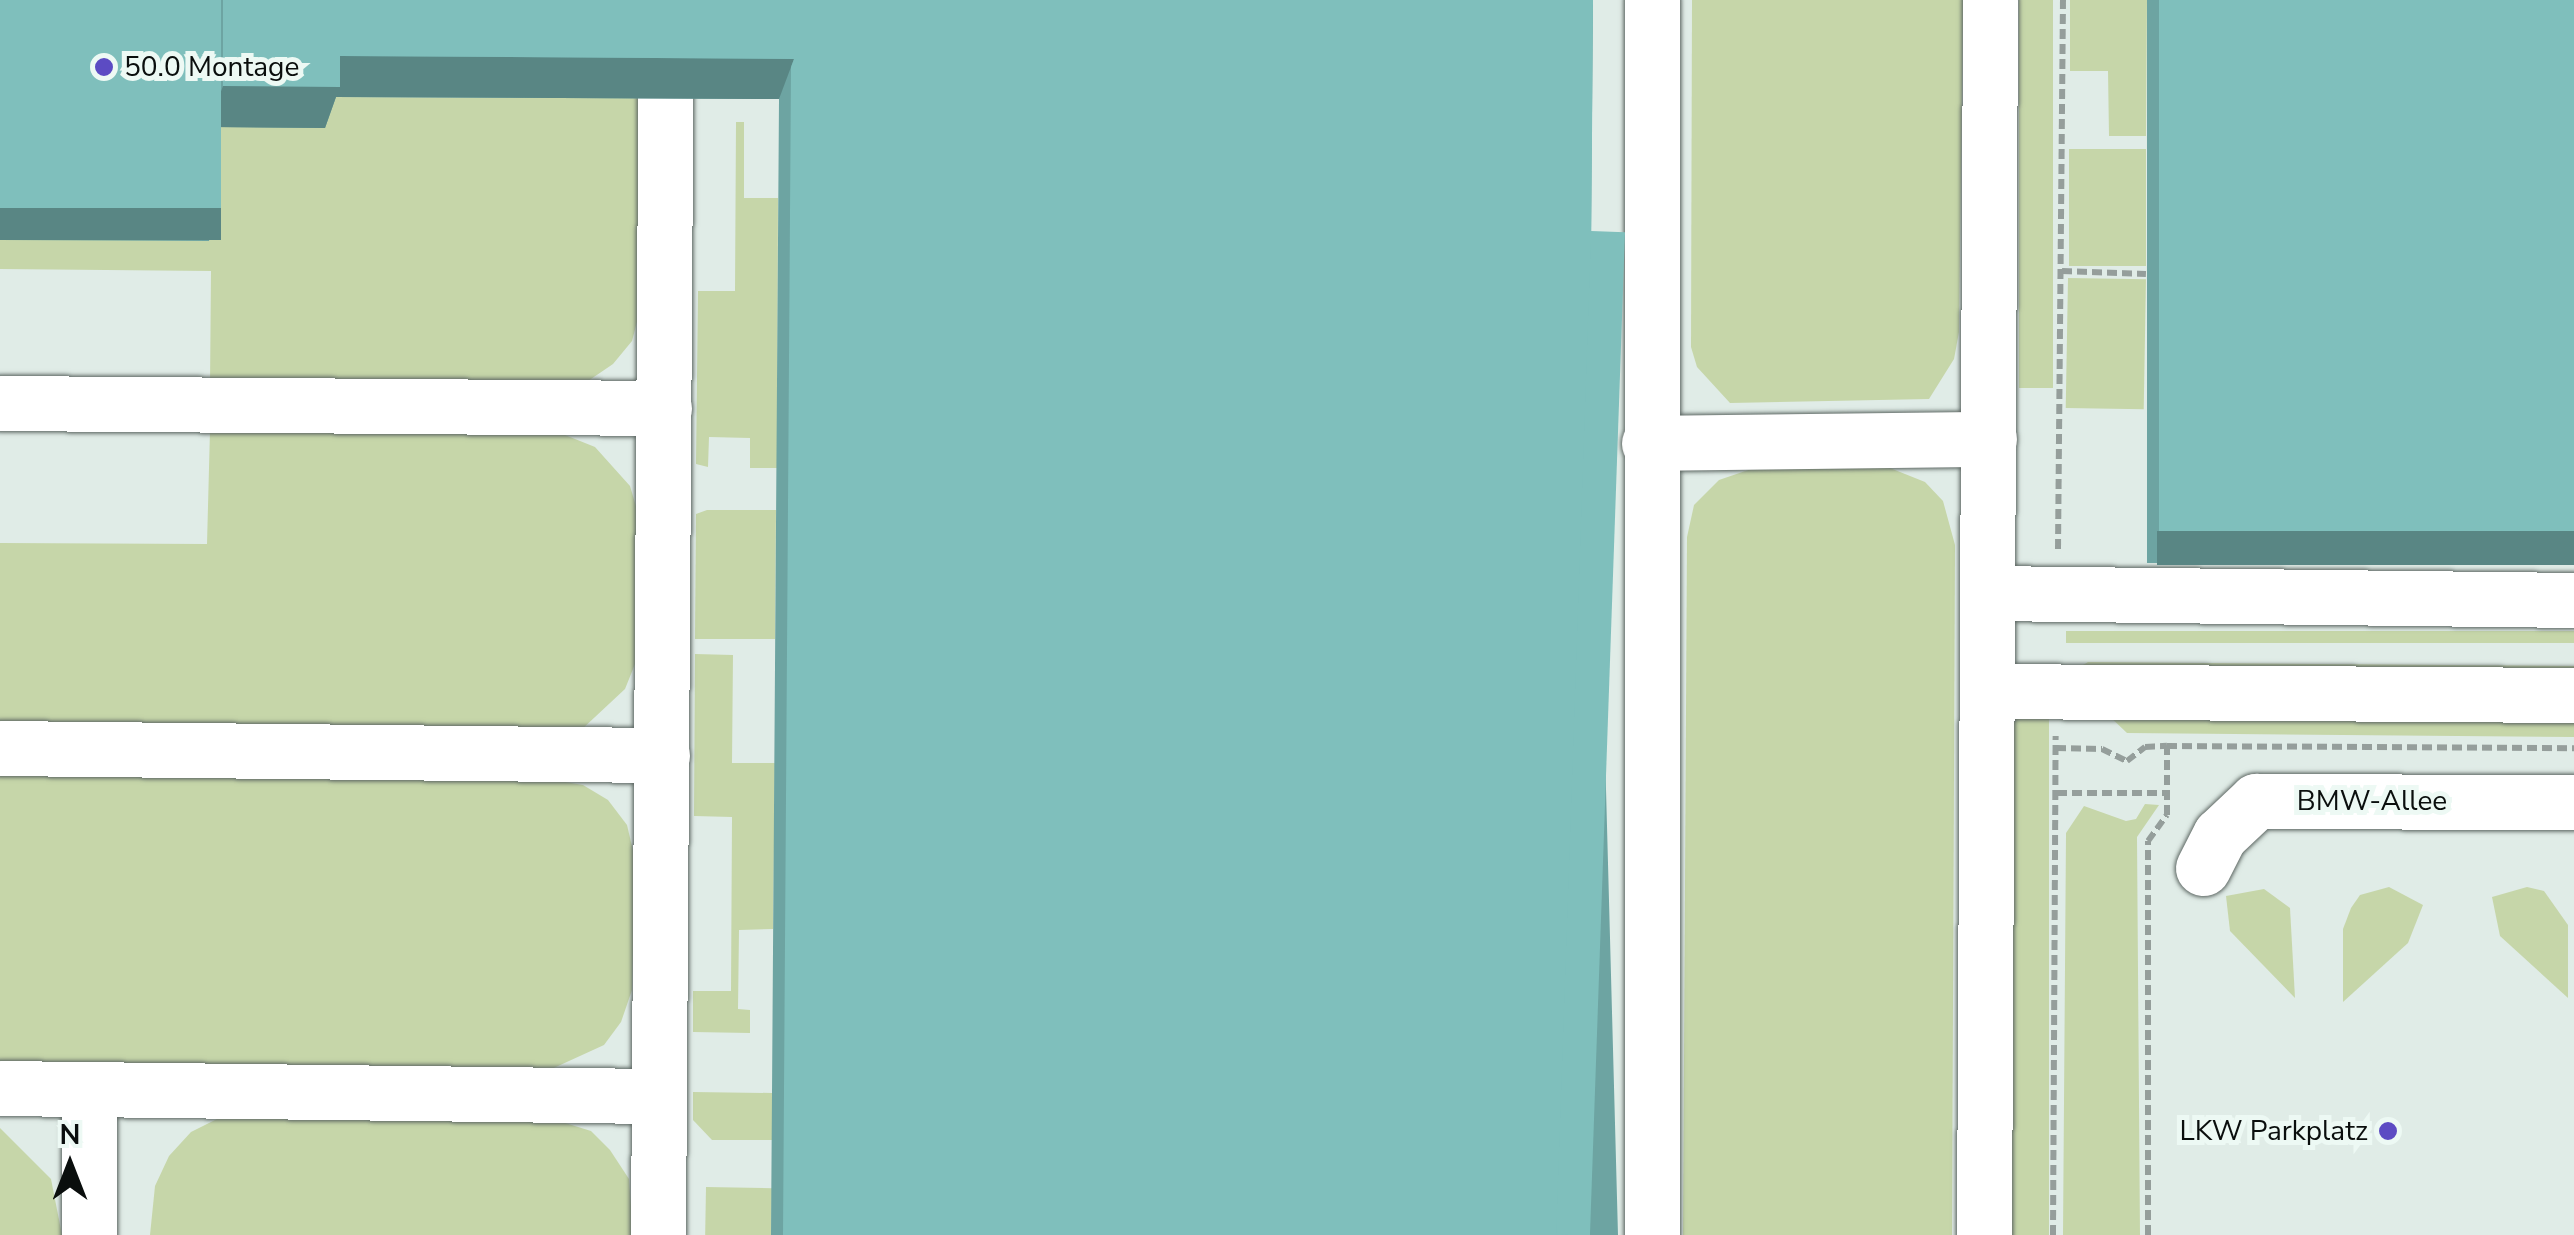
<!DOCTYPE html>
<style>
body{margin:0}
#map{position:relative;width:2574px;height:1235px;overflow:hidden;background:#e0ece7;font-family:"Nunito Sans",sans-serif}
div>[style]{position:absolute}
.green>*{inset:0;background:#c6d6a9;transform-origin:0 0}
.path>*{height:6px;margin-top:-3px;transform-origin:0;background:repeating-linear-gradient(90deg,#959e9b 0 10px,transparent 0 15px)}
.roads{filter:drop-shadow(0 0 2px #5d6763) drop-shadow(0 0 2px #5d6763)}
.minor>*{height:55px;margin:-27.5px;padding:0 27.5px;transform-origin:27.5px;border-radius:27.5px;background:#fff}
.wall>*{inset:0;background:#6da4a2;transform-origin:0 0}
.shaded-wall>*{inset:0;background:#598684;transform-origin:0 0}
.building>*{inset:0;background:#7fbfbc;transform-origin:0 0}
.dots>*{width:28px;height:28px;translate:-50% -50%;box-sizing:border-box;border:5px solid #edf9f4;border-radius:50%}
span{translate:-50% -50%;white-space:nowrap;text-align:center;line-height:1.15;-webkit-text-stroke:10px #edf9f4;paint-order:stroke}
.poi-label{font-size:28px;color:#0a0e0d}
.left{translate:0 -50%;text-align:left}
.right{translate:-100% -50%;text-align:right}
.street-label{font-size:28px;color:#0a0e0d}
.north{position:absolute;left:20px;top:1115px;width:100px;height:100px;-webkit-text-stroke:8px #edf9f4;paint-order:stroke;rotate:0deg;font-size:28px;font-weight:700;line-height:40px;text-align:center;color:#0a0e0d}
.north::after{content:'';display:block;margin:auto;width:35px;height:45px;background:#0a0e0d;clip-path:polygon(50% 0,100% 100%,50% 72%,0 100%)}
</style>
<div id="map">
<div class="green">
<i style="clip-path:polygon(1692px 0,1963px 0,1959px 332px,1954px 359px,1929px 399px,1730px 403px,1697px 367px,1691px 347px)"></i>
<i style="left:2019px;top:0;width:34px;height:388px"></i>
<i style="clip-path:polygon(2070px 0,2147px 0,2146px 136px,2109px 136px,2108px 71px,2070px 71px)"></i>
<i style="clip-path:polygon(325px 97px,640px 98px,639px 314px,632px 341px,613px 364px,588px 381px,210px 385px,211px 271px,0 269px,0 240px,208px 127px)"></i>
<i style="clip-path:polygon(736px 122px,744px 122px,744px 198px,778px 198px,777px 468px,750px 468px,750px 438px,709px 437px,708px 467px,696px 464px,698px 291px,735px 291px)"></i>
<i style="left:2069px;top:149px;width:77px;height:117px"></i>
<i style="left:2068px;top:278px;width:78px;height:130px;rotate:1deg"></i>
<i style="clip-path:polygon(210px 430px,555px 431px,595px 447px,630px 486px,638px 513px,635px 664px,625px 689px,580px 731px,0 731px,0 543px,207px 544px)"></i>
<i style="clip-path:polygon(1875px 462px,1925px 482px,1943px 501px,1955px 545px,1952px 1235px,1683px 1235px,1687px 537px,1694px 505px,1719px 480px,1754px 468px)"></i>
<i style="clip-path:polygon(707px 510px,776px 510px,775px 639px,695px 639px,696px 514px)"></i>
<i style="left:2066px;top:631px;width:508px;height:12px"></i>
<i style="clip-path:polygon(695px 654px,733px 655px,732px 763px,775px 763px,773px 929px,739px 930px,738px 1009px,750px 1010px,750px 1033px,693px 1032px,693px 991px,731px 991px,732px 817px,694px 816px)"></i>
<i style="clip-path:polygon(2088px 662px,2574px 666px,2574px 737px,2127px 733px,2066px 675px)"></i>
<i style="left:2049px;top:718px;width:517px;height:40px;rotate:90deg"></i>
<i style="clip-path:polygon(0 775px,542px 778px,583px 785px,608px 800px,627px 825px,635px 859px,632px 990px,621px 1022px,604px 1045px,534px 1077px,0 1068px)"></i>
<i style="clip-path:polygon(2145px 804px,2159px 805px,2137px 837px,2140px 1235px,2063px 1235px,2066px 833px,2084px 806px,2126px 821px,2136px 819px)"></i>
<i style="clip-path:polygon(2389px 887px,2423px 905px,2408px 943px,2343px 1002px,2343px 929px,2351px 908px,2360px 895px)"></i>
<i style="clip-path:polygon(2527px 887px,2544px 891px,2568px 925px,2568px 998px,2500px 936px,2492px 897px)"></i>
<i style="clip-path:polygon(2264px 889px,2290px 908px,2295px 998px,2230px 931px,2226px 896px)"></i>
<i style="clip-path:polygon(693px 1092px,772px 1093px,772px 1140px,712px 1140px,693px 1120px)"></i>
<i style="clip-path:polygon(223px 1116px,562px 1122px,591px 1131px,610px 1150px,629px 1179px,633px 1235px,150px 1235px,155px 1186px,169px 1156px,191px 1132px)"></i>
<i style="clip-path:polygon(0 1128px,51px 1179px,62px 1235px,0 1235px)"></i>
<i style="left:706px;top:1187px;width:66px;height:48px;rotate:1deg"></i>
</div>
<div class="path">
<i style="left:2062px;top:271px;width:84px;rotate:2deg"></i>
<i style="left:2058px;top:549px;width:549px;rotate:-89.48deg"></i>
<i style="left:2056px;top:748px;width:46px;rotate:1.2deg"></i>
<i style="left:2102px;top:749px;width:28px;rotate:26deg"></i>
<i style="left:2127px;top:761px;width:23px;rotate:-38deg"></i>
<i style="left:2145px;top:747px;width:22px;rotate:-3deg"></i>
<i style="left:2057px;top:793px;width:110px"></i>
<i style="left:2053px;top:1235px;width:499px;rotate:-89.7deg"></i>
<i style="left:2148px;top:1235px;width:394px;rotate:-90deg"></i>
<i style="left:2148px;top:841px;width:32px;rotate:-54deg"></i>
<i style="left:2167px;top:815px;width:69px;rotate:-90deg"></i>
<i style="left:2167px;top:746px;width:407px;rotate:0.3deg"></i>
</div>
<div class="roads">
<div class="minor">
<i style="left:0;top:403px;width:664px;rotate:0.43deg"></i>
<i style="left:1649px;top:443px;width:340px;rotate:-0.7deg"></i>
<i style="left:1988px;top:593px;width:586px;rotate:0.68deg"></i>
<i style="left:1987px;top:691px;width:587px;rotate:0.39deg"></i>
<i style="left:0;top:748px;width:662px;rotate:0.61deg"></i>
<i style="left:2203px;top:868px;width:37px;rotate:-63deg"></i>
<i style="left:2220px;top:835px;width:50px;rotate:-43.4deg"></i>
<i style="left:2256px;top:801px;width:318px;rotate:0.2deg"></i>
<i style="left:0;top:1088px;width:659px;rotate:0.7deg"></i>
<i style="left:89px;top:1089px;width:146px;rotate:90deg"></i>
<i style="left:658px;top:1235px;width:1235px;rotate:-89.63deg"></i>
<i style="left:1652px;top:1235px;width:1235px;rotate:-90deg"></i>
<i style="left:1984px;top:1235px;width:1235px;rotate:-89.72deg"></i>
</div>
</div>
<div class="wall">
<i style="clip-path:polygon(0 0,1593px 0,1591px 231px,1618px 1235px,771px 1235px,779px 99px,336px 97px,325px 128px,221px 127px,209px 241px,0 240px)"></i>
<i style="left:2147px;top:0;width:427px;height:563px"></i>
</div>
<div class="shaded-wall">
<i style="clip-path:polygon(340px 56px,794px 59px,779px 99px,336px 97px,325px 128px,208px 127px,223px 86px)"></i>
<i style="left:0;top:208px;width:221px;height:32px"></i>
<i style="left:2157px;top:531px;width:417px;height:34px"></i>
</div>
<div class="building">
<i style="left:0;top:0;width:221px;height:208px"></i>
<i style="clip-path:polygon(223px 0,794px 0,794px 59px,340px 56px,340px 87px,223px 86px)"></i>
<i style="clip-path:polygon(794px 0,1593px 0,1584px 1235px,783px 1235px,791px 67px,794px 59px)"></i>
<i style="left:2159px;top:0;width:415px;height:531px"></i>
<i style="left:1591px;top:231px;width:34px;height:1004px;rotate:2deg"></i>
</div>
<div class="dots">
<i style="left:104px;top:67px;background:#5c4bc3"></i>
<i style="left:2388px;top:1131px;background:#5c4bc3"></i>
</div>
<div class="poi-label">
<span class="left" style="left:124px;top:67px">50.0 Montage</span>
<span class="right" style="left:2368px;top:1131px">LKW Parkplatz</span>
</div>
<div class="street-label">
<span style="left:2372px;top:801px">BMW-Allee</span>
</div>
<div class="north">N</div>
</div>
